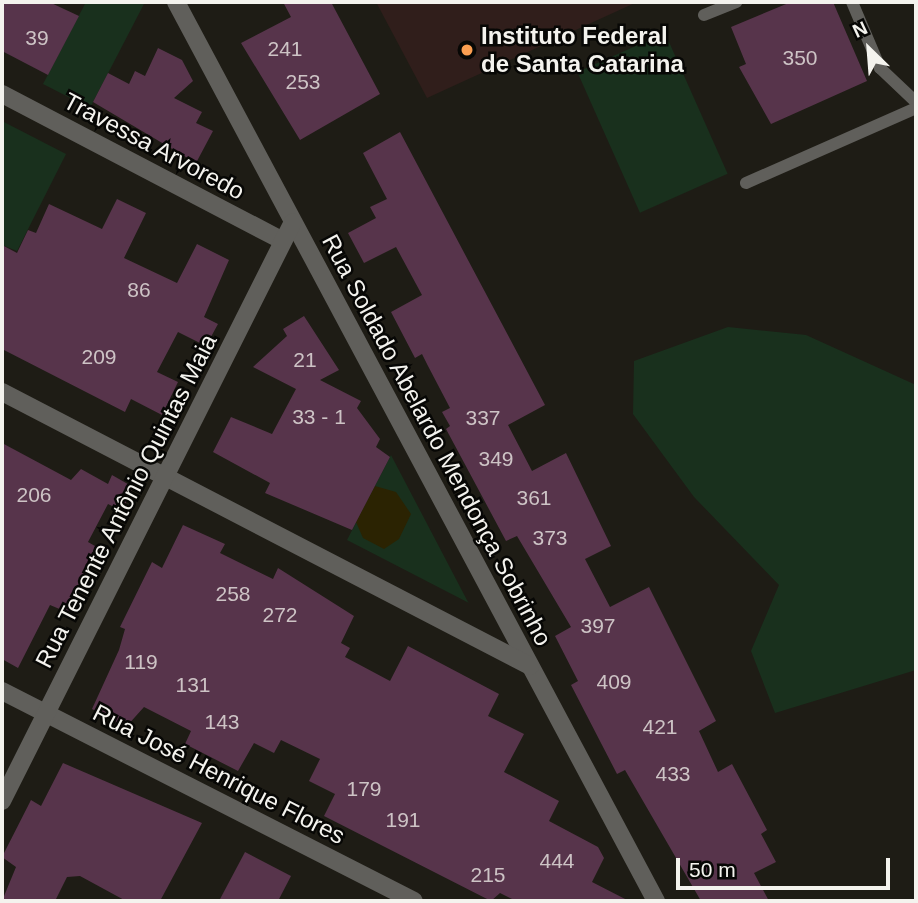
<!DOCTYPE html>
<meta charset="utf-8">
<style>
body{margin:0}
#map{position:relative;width:918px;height:903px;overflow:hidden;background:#1e1c15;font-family:Helvetica,sans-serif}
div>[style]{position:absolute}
.education>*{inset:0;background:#301e1b}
.green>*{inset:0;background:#19301d;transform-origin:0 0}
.sand>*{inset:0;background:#2b2302}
.building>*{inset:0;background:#57344b}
.lane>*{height:12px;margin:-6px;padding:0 6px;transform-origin:6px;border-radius:6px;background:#605f5b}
.street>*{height:18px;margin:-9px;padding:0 9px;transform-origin:9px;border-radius:9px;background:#605f5b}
.dots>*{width:19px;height:19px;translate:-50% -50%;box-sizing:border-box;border:4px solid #070705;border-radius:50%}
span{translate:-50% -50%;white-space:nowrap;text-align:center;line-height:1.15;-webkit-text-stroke:5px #070705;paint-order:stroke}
.number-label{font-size:21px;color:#cdc3c5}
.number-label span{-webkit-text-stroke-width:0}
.poi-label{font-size:24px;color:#f4f3ee;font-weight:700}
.left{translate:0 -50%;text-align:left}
.street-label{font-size:24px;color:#f4f3ee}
.frame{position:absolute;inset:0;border:4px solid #f4f3ee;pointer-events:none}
.north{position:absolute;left:834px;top:14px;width:70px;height:70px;-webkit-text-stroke:5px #070705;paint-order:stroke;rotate:335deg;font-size:19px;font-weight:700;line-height:28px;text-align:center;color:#f4f3ee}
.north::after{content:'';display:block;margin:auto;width:24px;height:32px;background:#f4f3ee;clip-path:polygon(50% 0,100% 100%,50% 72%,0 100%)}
.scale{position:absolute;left:676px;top:858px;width:214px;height:32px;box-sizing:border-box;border:4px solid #f4f3ee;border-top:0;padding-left:9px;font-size:21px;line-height:24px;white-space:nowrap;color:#f4f3ee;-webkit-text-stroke:5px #070705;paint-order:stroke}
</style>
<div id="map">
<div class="education">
<i style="clip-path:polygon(376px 2px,637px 2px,427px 98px)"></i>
</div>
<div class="green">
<i style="clip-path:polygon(86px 2px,145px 2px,90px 108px,43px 84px)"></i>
<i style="left:665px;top:33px;width:154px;height:96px;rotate:66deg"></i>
<i style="clip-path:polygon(2px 121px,66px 154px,17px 251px,2px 245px)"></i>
<i style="clip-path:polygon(728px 327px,806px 335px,916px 385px,916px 670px,775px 713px,751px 651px,779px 585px,694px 497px,633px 414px,634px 361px)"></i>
<i style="clip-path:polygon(391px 455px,468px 602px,469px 603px,347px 540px)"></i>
</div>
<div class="sand">
<i style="clip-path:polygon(375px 486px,396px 492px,411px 514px,399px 539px,384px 549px,363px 538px,356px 522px)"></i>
</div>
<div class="building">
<i style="clip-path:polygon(2px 2px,49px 2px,79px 16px,48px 75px,2px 51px)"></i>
<i style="clip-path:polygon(283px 2px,331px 2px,380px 94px,300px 140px,241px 43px,291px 17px)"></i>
<i style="clip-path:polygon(791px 2px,833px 2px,867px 81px,771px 124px,739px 67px,746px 64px,731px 27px)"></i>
<i style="clip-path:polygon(158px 48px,182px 60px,193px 81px,174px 98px,202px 112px,196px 123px,213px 131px,196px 163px,93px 102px,108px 73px,129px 84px,135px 71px,145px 76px)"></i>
<i style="clip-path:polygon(400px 132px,545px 405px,508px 425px,532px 471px,566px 453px,611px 546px,585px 559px,610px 607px,649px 587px,716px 721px,699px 731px,718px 772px,732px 764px,767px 830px,761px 834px,776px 862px,754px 873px,769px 901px,701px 901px,625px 770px,617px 774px,571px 685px,578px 681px,555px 636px,571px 627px,517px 536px,506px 541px,446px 429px,450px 426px,442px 412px,450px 408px,428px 366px,422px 354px,415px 358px,391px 312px,422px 295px,396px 247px,364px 263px,348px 233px,376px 218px,370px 207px,387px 199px,363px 153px)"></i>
<i style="clip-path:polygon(117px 199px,146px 213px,124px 258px,177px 283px,197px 244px,229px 260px,204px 317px,218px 324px,206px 346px,178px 332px,157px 372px,178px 382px,162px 415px,131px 399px,125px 412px,2px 349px,2px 245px,17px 253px,28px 230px,36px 233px,49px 204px,102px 229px)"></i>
<i style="clip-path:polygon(304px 316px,339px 370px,320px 380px,361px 401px,357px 408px,380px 439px,376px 447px,390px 457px,352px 530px,265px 493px,270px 483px,213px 452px,231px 417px,272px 434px,296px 389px,253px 367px,287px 336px,283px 329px)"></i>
<i style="clip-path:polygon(2px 443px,71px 480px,81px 469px,108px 484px,112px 475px,133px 487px,122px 511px,108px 504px,88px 542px,95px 546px,69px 613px,50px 605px,18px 668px,2px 659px)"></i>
<i style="clip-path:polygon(183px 525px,225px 544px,220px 553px,273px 579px,278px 568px,354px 616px,341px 643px,350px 648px,345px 657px,390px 681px,408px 646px,499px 694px,488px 716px,524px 734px,504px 772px,559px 801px,549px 821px,598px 847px,604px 858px,592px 882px,629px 901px,516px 901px,500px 893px,491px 901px,324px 816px,335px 794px,309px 781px,320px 759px,281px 740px,274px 753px,254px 743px,238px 771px,185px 744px,191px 731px,144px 707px,126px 727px,92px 709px,119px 650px,125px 629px,120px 627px,152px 562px,162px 568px)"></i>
<i style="clip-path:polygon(63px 763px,202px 823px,160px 901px,126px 901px,80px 876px,67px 877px,55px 901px,2px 901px,16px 867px,2px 857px,31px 800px,41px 806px)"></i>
<i style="clip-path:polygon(245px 852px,291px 876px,278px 901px,219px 901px)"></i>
</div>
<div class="lane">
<i style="left:852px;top:2px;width:72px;rotate:67deg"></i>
<i style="left:880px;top:68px;width:50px;rotate:43.4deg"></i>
<i style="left:704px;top:15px;width:35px;rotate:-22deg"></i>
<i style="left:746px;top:183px;width:186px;rotate:-23.8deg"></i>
</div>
<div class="street">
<i style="left:176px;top:2px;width:1019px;rotate:61.9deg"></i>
<i style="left:2px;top:94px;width:317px;rotate:27.6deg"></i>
<i style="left:2px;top:392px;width:595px;rotate:27.43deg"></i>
<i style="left:2px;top:691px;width:462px;rotate:27deg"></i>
<i style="left:2px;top:801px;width:648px;rotate:-63.32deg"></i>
</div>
<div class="dots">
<i style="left:467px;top:50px;background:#fb9e51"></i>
</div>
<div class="number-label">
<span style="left:37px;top:38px">39</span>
<span style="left:285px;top:49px">241</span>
<span style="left:800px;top:58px">350</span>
<span style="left:303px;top:82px">253</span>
<span style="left:139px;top:290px">86</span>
<span style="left:99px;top:357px">209</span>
<span style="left:305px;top:360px">21</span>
<span style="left:319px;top:417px">33 - 1</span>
<span style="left:483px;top:418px">337</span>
<span style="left:496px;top:459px">349</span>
<span style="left:34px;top:495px">206</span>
<span style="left:534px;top:498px">361</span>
<span style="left:550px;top:538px">373</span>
<span style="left:233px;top:594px">258</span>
<span style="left:280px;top:615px">272</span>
<span style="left:598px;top:626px">397</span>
<span style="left:141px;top:662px">119</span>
<span style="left:614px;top:682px">409</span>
<span style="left:193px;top:685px">131</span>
<span style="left:222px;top:722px">143</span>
<span style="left:660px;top:727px">421</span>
<span style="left:673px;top:774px">433</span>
<span style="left:364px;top:789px">179</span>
<span style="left:403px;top:820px">191</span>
<span style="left:557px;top:861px">444</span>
<span style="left:488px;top:875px">215</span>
</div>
<div class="poi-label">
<span class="left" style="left:481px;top:50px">Instituto Federal<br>de Santa Catarina</span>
</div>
<div class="street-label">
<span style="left:154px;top:146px;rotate:28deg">Travessa Arvoredo</span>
<span style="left:437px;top:440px;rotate:62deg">Rua Soldado Abelardo Mendonça Sobrinho</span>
<span style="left:126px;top:501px;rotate:-63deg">Rua Tenente Antônio Quintas Maia</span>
<span style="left:219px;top:774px;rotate:27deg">Rua José Henrique Flores</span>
</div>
<div class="frame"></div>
<div class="north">N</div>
<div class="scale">50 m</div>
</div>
